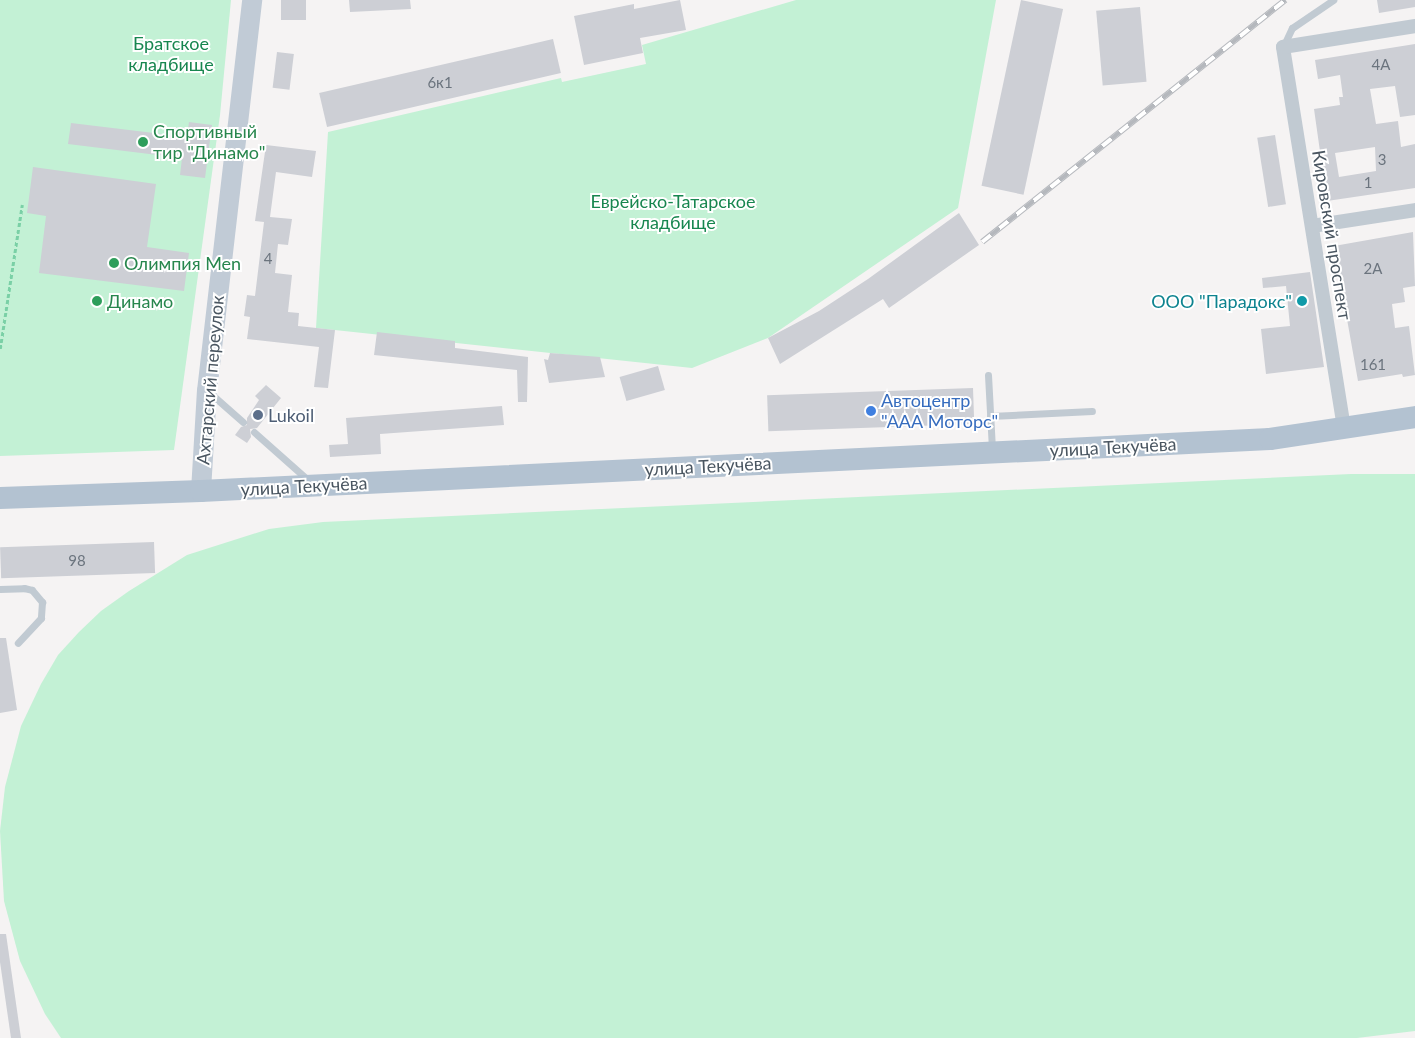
<!DOCTYPE html>
<meta charset="utf-8">
<style>
body{margin:0}
#map{position:relative;width:1415px;height:1038px;overflow:hidden;background:#f5f3f3;font-family:Lato,sans-serif}
div>[style]{position:absolute}
.green>*{inset:0;background:#c3f1d5}
.building>*{inset:0;background:#cdcfd5;transform-origin:0 0}
.path>*{height:2.5px;margin-top:-1.25px;transform-origin:0;background:repeating-linear-gradient(90deg,#7ad0a6 0 4px,transparent 0 6.5px)}
.lane>*{height:7px;margin:-3.5px;padding:0 3.5px;transform-origin:3.5px;border-radius:3.5px;background:#c1cad2}
.street>*{height:14px;margin:-7px;padding:0 7px;transform-origin:7px;border-radius:7px;background:#c1cad2}
.secondary>*{height:20px;margin:-10px;padding:0 10px;transform-origin:10px;border-radius:10px;background:#c1cbd6}
.primary>*{height:22px;margin:-11px;padding:0 11px;transform-origin:11px;border-radius:11px;background:#b3c2d1}
.rail>*{height:5.5px;margin-top:-2.75px;transform-origin:0;background:repeating-linear-gradient(90deg,#fff 0 11px,#b5b8bd 0 22px);box-sizing:border-box;border-block:1px solid #b5b8bd}
.dots>*{width:14px;height:14px;translate:-50% -50%;box-sizing:border-box;border:2px solid #fff;border-radius:50%}
span{translate:-50% -50%;white-space:nowrap;text-align:center;line-height:1.15;-webkit-text-stroke:4px #fff;paint-order:stroke}
.number-label{font-size:15px;color:#6b747e}
.number-label span{-webkit-text-stroke-width:0}
.park-label{font-size:18px;color:#17864f}
.leisure-label{font-size:18px;color:#27864d}
.left{translate:0 -50%;text-align:left}
.street-label{font-size:18px;color:#4a5661}
.culture-label{font-size:18px;color:#0d838f}
.right{translate:-100% -50%;text-align:right}
.shop-label{font-size:18px;color:#366cbe}
.service-label{font-size:18px;color:#4e5e75}
</style>
<div id="map">
<div class="green">
<i style="clip-path:polygon(0 0,231px 0,220px 115px,174px 450px,0 456px)"></i>
<i style="clip-path:polygon(796px 0,996px 0,958px 208px,768px 338px,692px 368px,316px 328px,328px 132px,561px 78px,562px 82px,646px 64px,642px 45px)"></i>
<i style="clip-path:polygon(1351px 474px,1415px 474px,1415px 1031px,1357px 1038px,61px 1038px,45px 1014px,20px 961px,4px 901px,0 831px,5px 787px,21px 726px,41px 684px,58px 655px,79px 632px,101px 611px,129px 591px,187px 555px,269px 529px,323px 522px)"></i>
</div>
<div class="building">
<i style="left:281px;top:0;width:25px;height:20px"></i>
<i style="clip-path:polygon(349px 0,410px 0,411px 9px,350px 12px)"></i>
<i style="clip-path:polygon(680px 0,686px 30px,640px 38px,643px 53px,584px 65px,574px 16px,634px 4px,634px 9px)"></i>
<i style="left:1021px;top:0;width:43px;height:190px;rotate:12deg"></i>
<i style="clip-path:polygon(1377px 0,1415px 0,1415px 7px,1379px 13px)"></i>
<i style="left:1140px;top:7px;width:75px;height:44px;rotate:85deg"></i>
<i style="left:553px;top:39px;width:35px;height:240px;rotate:77deg"></i>
<i style="clip-path:polygon(evenodd,1415px 44px,1415px 115px,1400px 117px,1395px 86px,1370px 89px,1376px 124px,1398px 121px,1401px 147px,1415px 144px,1415px 188px,1327px 201px,1314px 109px,1340px 105px,1339px 97px,1343px 97px,1340px 75px,1318px 79px,1315px 60px,1415px 44px,1375px 147px,1376px 171px,1339px 177px,1335px 153px,1375px 147px)"></i>
<i style="left:277px;top:52px;width:17px;height:36px;rotate:7deg"></i>
<i style="clip-path:polygon(189px 122px,212px 125px,205px 178px,180px 175px,182px 158px,68px 144px,71px 123px,187px 137px)"></i>
<i style="left:1275px;top:135px;width:70px;height:18px;rotate:81deg"></i>
<i style="clip-path:polygon(266px 145px,316px 151px,312px 177px,276px 172px,270px 217px,292px 219px,288px 245px,278px 244px,275px 273px,292px 275px,288px 312px,299px 313px,298px 326px,335px 330px,328px 388px,314px 387px,319px 347px,247px 339px,250px 317px,244px 316px,247px 295px,255px 296px,264px 222px,255px 221px)"></i>
<i style="clip-path:polygon(33px 167px,156px 184px,147px 247px,189px 253px,184px 291px,39px 273px,46px 216px,27px 213px)"></i>
<i style="clip-path:polygon(959px 213px,979px 245px,889px 308px,883px 299px,780px 364px,768px 338px,819px 311px,868px 279px)"></i>
<i style="clip-path:polygon(1413px 232px,1415px 286px,1403px 288px,1405px 302px,1392px 304px,1395px 328px,1409px 326px,1415px 375px,1403px 377px,1402px 374px,1358px 381px,1334px 246px)"></i>
<i style="clip-path:polygon(1310px 272px,1324px 367px,1266px 374px,1261px 329px,1290px 326px,1286px 286px,1263px 288px,1262px 278px)"></i>
<i style="clip-path:polygon(377px 332px,455px 341px,455px 348px,528px 357px,527px 402px,518px 402px,517px 370px,374px 355px)"></i>
<i style="clip-path:polygon(550px 353px,600px 357px,605px 377px,549px 383px,544px 359px,548px 360px)"></i>
<i style="left:658px;top:366px;width:25px;height:40px;rotate:74deg"></i>
<i style="clip-path:polygon(266px 385px,281px 398px,257px 428px,250px 429px,251px 437px,247px 443px,235px 435px,241px 427px,247px 425px,247px 418px,259px 400px,255px 396px)"></i>
<i style="left:973px;top:388px;width:36px;height:206px;rotate:88deg"></i>
<i style="clip-path:polygon(502px 406px,504px 425px,380px 434px,381px 454px,330px 457px,329px 445px,348px 444px,346px 418px)"></i>
<i style="left:154px;top:542px;width:31px;height:154px;rotate:88deg"></i>
<i style="clip-path:polygon(0 638px,6px 638px,17px 710px,0 713px)"></i>
<i style="clip-path:polygon(0 934px,6px 934px,21px 1038px,11px 1038px,0 962px)"></i>
</div>
<div class="path">
<i style="left:0;top:349px;width:146px;rotate:-81.3deg"></i>
</div>
<div class="lane">
<i style="left:1283px;top:47px;width:21px;rotate:-65deg"></i>
<i style="left:1292px;top:28px;width:50px;rotate:-34.3deg"></i>
<i style="left:988px;top:375px;width:75px;rotate:86.9deg"></i>
<i style="left:210px;top:393px;width:44px;rotate:41.3deg"></i>
<i style="left:990px;top:416px;width:102px;rotate:-2.8deg"></i>
<i style="left:254px;top:432px;width:72px;rotate:41.6deg"></i>
<i style="left:0;top:589px;width:24px;rotate:-2deg"></i>
<i style="left:24px;top:588px;width:8px;rotate:14deg"></i>
<i style="left:32px;top:590px;width:16px;rotate:50deg"></i>
<i style="left:42px;top:602px;width:16px;rotate:94deg"></i>
<i style="left:41px;top:618px;width:34px;rotate:133deg"></i>
</div>
<div class="street">
<i style="left:1312px;top:226px;width:104px;rotate:-8.8deg"></i>
<i style="left:1344px;top:428px;width:386px;rotate:-99.1deg"></i>
<i style="left:1283px;top:47px;width:134px;rotate:-9deg"></i>
</div>
<div class="secondary">
<i style="left:201px;top:491px;width:100px;rotate:-86.6deg"></i>
<i style="left:207px;top:391px;width:394px;rotate:-83.4deg"></i>
</div>
<div class="primary">
<i style="left:0;top:498px;width:201px;rotate:-2deg"></i>
<i style="left:201px;top:491px;width:1070px;rotate:-2.78deg"></i>
<i style="left:1270px;top:439px;width:147px;rotate:-8.6deg"></i>
</div>
<div class="rail">
<i style="left:982px;top:242px;width:388px;rotate:-38.6deg"></i>
</div>
<div class="dots">
<i style="left:143px;top:142px;background:#2e9e5b"></i>
<i style="left:114px;top:263px;background:#2e9e5b"></i>
<i style="left:97px;top:301px;background:#2e9e5b"></i>
<i style="left:1302px;top:301px;background:#0f9aa8"></i>
<i style="left:871px;top:411px;background:#3f7fe0"></i>
<i style="left:258px;top:415px;background:#5c6f8a"></i>
</div>
<div class="number-label">
<span style="left:1381px;top:65px">4А</span>
<span style="left:440px;top:83px">6к1</span>
<span style="left:1382px;top:160px">3</span>
<span style="left:1368px;top:183px">1</span>
<span style="left:268px;top:259px">4</span>
<span style="left:1373px;top:269px">2А</span>
<span style="left:1373px;top:365px">161</span>
<span style="left:77px;top:561px">98</span>
</div>
<div class="park-label">
<span style="left:171px;top:54px">Братское<br>кладбище</span>
<span style="left:673px;top:212px">Еврейско-Татарское<br>кладбище</span>
</div>
<div class="leisure-label">
<span class="left" style="left:153px;top:142px">Спортивный<br>тир "Динамо"</span>
<span class="left" style="left:124px;top:263px">Олимпия Men</span>
<span class="left" style="left:107px;top:301px">Динамо</span>
</div>
<div class="street-label">
<span style="left:1332px;top:235px;rotate:81deg">Кировский проспект</span>
<span style="left:210px;top:380px;rotate:-85deg">Ахтарский переулок</span>
<span style="left:1113px;top:447px;rotate:-3deg">улица Текучёва</span>
<span style="left:708px;top:466px;rotate:-3deg">улица Текучёва</span>
<span style="left:304px;top:486px;rotate:-3deg">улица Текучёва</span>
</div>
<div class="culture-label">
<span class="right" style="left:1292px;top:301px">ООО "Парадокс"</span>
</div>
<div class="shop-label">
<span class="left" style="left:881px;top:411px">Автоцентр<br>"ААА Моторс"</span>
</div>
<div class="service-label">
<span class="left" style="left:268px;top:415px">Lukoil</span>
</div>
</div>
